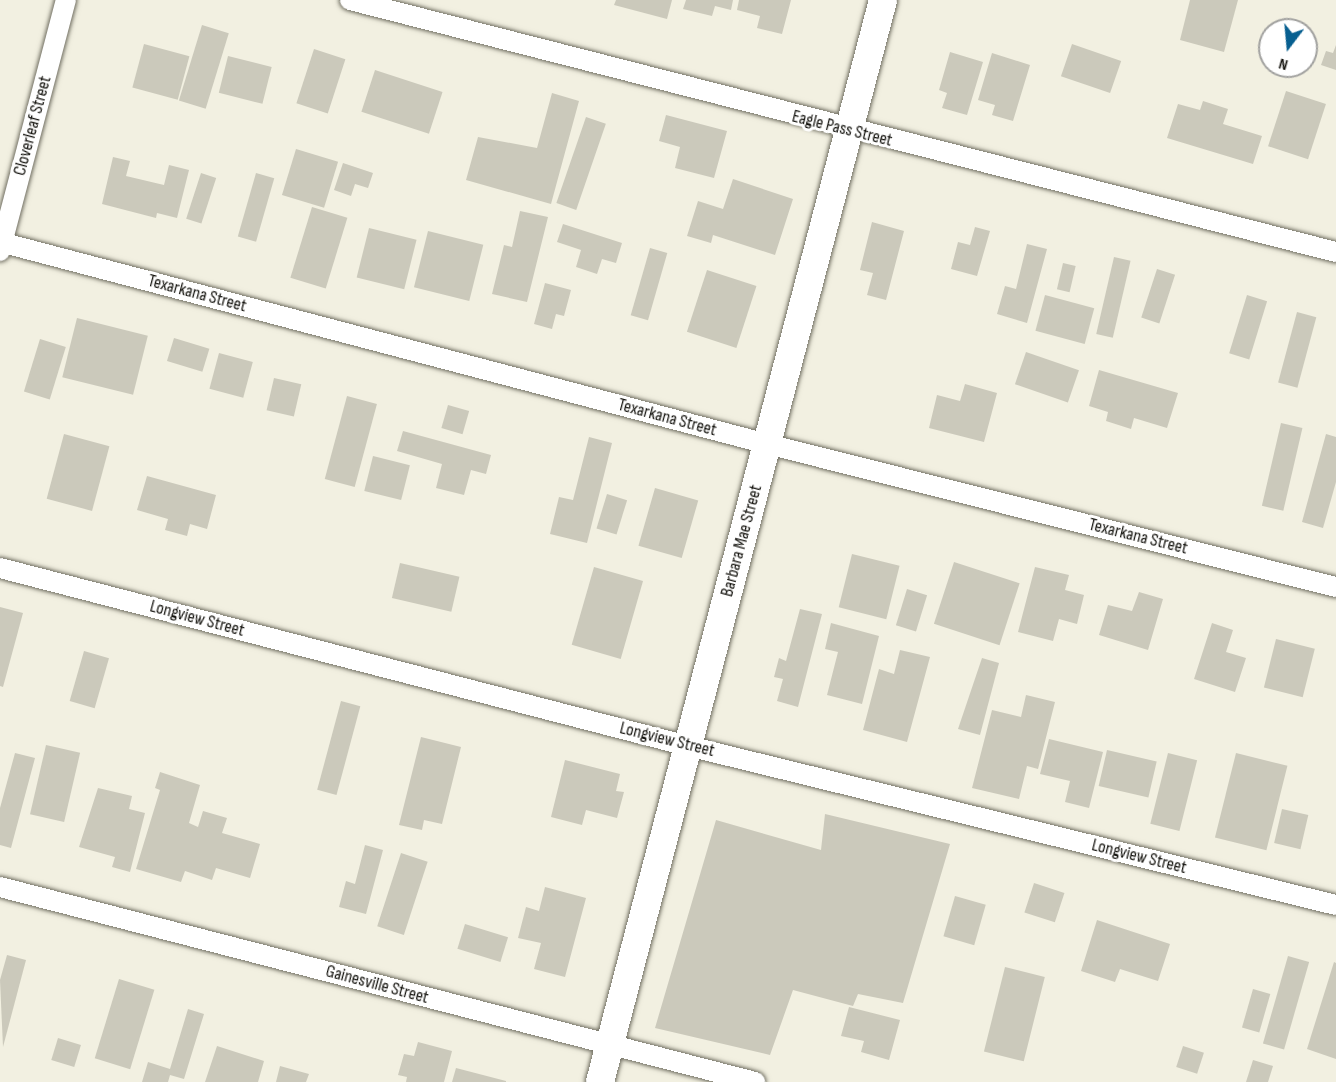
<!DOCTYPE html>
<style>
body{margin:0}
#map{position:relative;width:1336px;height:1082px;overflow:hidden;background:#f2f0e1;font-family:"Sofia Sans Condensed",sans-serif}
div>[style]{position:absolute}
.building>*{inset:0;background:#cbc9bb;transform-origin:0 0}
.roads{filter:drop-shadow(0 0 2px #716f62) drop-shadow(0 0 2px #716f62)}
.street>*{height:20px;margin:-10px;padding:0 10px;transform-origin:10px;border-radius:10px;background:#fff}
.secondary>*{height:28px;margin:-14px;padding:0 14px;transform-origin:14px;border-radius:14px;background:#fff}
span{translate:-50% -50%;white-space:nowrap;text-align:center;line-height:1.15;-webkit-text-stroke:6px #fff;paint-order:stroke}
.street-label{font-size:18px;color:#14130e}
.north{position:absolute;left:1258px;top:18px;width:60px;height:60px;box-sizing:border-box;background:#fff;border:2px solid #a1a19f;border-radius:50%;rotate:196deg;font-size:16px;font-weight:700;line-height:24px;text-align:center;color:#14130e}
.north::after{content:'';display:block;margin:auto;width:21px;height:27px;background:#075f90;clip-path:polygon(50% 0,100% 100%,50% 72%,0 100%)}
</style>
<div id="map">
<div class="building">
<i style="clip-path:polygon(616px 0,672px 0,667px 19px,614px 5px)"></i>
<i style="clip-path:polygon(686px 0,733px 0,731px 10px,715px 6px,712px 16px,683px 9px)"></i>
<i style="clip-path:polygon(739px 0,791px 0,782px 34px,757px 28px,760px 16px,737px 10px)"></i>
<i style="clip-path:polygon(1190px 0,1238px 0,1224px 52px,1180px 40px)"></i>
<i style="left:202px;top:25px;width:28px;height:79px;rotate:17deg"></i>
<i style="left:144px;top:44px;width:47px;height:45px;rotate:15deg"></i>
<i style="left:1072px;top:44px;width:52px;height:34px;rotate:19deg"></i>
<i style="clip-path:polygon(1336px 45px,1336px 70px,1321px 65px,1326px 51px,1333px 53px)"></i>
<i style="left:314px;top:49px;width:33px;height:57px;rotate:18deg"></i>
<i style="clip-path:polygon(950px 52px,983px 62px,967px 115px,942px 108px,947px 93px,939px 90px)"></i>
<i style="clip-path:polygon(992px 53px,1030px 65px,1013px 121px,992px 115px,995px 105px,978px 100px)"></i>
<i style="left:228px;top:56px;width:45px;height:38px;rotate:14deg"></i>
<i style="left:375px;top:70px;width:71px;height:44px;rotate:18deg"></i>
<i style="left:1286px;top:91px;width:42px;height:58px;rotate:18deg"></i>
<i style="clip-path:polygon(552px 93px,579px 101px,551px 204px,466px 180px,478px 137px,537px 148px)"></i>
<i style="clip-path:polygon(1203px 101px,1228px 109px,1223px 124px,1262px 136px,1253px 164px,1167px 138px,1178px 104px,1200px 110px)"></i>
<i style="clip-path:polygon(666px 115px,727px 131px,714px 178px,675px 168px,680px 147px,659px 141px)"></i>
<i style="left:586px;top:117px;width:21px;height:91px;rotate:19deg"></i>
<i style="left:296px;top:149px;width:44px;height:48px;rotate:17deg"></i>
<i style="clip-path:polygon(113px 157px,130px 161px,126px 176px,164px 185px,169px 165px,189px 170px,177px 218px,157px 213px,156px 218px,102px 204px)"></i>
<i style="clip-path:polygon(343px 163px,373px 173px,368px 188px,355px 184px,351px 196px,334px 190px)"></i>
<i style="left:201px;top:173px;width:16px;height:48px;rotate:18deg"></i>
<i style="left:256px;top:173px;width:19px;height:66px;rotate:16deg"></i>
<i style="clip-path:polygon(733px 179px,793px 199px,775px 255px,713px 235px,711px 243px,687px 236px,698px 201px,723px 209px)"></i>
<i style="left:312px;top:207px;width:37px;height:74px;rotate:17deg"></i>
<i style="clip-path:polygon(520px 211px,548px 217px,527px 302px,492px 294px,504px 245px,512px 247px)"></i>
<i style="clip-path:polygon(872px 222px,904px 231px,886px 300px,867px 295px,873px 273px,860px 270px)"></i>
<i style="clip-path:polygon(563px 224px,622px 243px,616px 263px,602px 259px,597px 274px,576px 267px,581px 250px,557px 242px)"></i>
<i style="clip-path:polygon(975px 227px,990px 231px,977px 276px,951px 269px,958px 242px,970px 245px)"></i>
<i style="left:369px;top:228px;width:49px;height:51px;rotate:14deg"></i>
<i style="left:428px;top:231px;width:57px;height:58px;rotate:14deg"></i>
<i style="clip-path:polygon(1027px 244px,1047px 249px,1027px 323px,997px 314px,1005px 286px,1016px 289px)"></i>
<i style="left:650px;top:248px;width:18px;height:70px;rotate:16deg"></i>
<i style="left:1114px;top:257px;width:17px;height:79px;rotate:13deg"></i>
<i style="left:1063px;top:263px;width:13px;height:27px;rotate:13deg"></i>
<i style="left:1157px;top:269px;width:19px;height:51px;rotate:18deg"></i>
<i style="left:707px;top:270px;width:52px;height:65px;rotate:18deg"></i>
<i style="clip-path:polygon(545px 283px,571px 290px,564px 316px,556px 314px,552px 329px,534px 324px)"></i>
<i style="left:1045px;top:295px;width:51px;height:37px;rotate:15deg"></i>
<i style="left:1247px;top:295px;width:21px;height:61px;rotate:17deg"></i>
<i style="left:1297px;top:312px;width:20px;height:73px;rotate:15deg"></i>
<i style="left:77px;top:318px;width:73px;height:61px;rotate:14deg"></i>
<i style="left:174px;top:338px;width:37px;height:24px;rotate:17deg"></i>
<i style="left:40px;top:339px;width:27px;height:55px;rotate:17deg"></i>
<i style="left:1026px;top:352px;width:56px;height:34px;rotate:19deg"></i>
<i style="left:219px;top:353px;width:35px;height:37px;rotate:15deg"></i>
<i style="clip-path:polygon(1099px 370px,1178px 393px,1167px 428px,1134px 418px,1131px 429px,1106px 421px,1108px 412px,1089px 406px)"></i>
<i style="left:274px;top:378px;width:28px;height:33px;rotate:13deg"></i>
<i style="clip-path:polygon(965px 384px,997px 393px,984px 442px,929px 428px,937px 395px,960px 401px)"></i>
<i style="left:347px;top:396px;width:31px;height:86px;rotate:15deg"></i>
<i style="left:448px;top:405px;width:22px;height:24px;rotate:16deg"></i>
<i style="left:1281px;top:423px;width:22px;height:85px;rotate:13deg"></i>
<i style="clip-path:polygon(403px 431px,491px 455px,486px 474px,471px 470px,464px 495px,436px 488px,442px 464px,397px 451px)"></i>
<i style="left:64px;top:434px;width:47px;height:67px;rotate:15deg"></i>
<i style="clip-path:polygon(1326px 434px,1336px 437px,1336px 482px,1323px 528px,1302px 522px)"></i>
<i style="clip-path:polygon(589px 437px,612px 443px,587px 543px,550px 534px,559px 497px,573px 500px)"></i>
<i style="left:373px;top:456px;width:38px;height:36px;rotate:14deg"></i>
<i style="clip-path:polygon(147px 476px,216px 495px,207px 529px,190px 524px,187px 536px,165px 530px,168px 519px,137px 510px)"></i>
<i style="left:655px;top:488px;width:45px;height:60px;rotate:16deg"></i>
<i style="left:607px;top:494px;width:21px;height:36px;rotate:17deg"></i>
<i style="left:852px;top:554px;width:49px;height:55px;rotate:14deg"></i>
<i style="left:954px;top:562px;width:69px;height:65px;rotate:18deg"></i>
<i style="left:400px;top:563px;width:61px;height:36px;rotate:13deg"></i>
<i style="left:594px;top:567px;width:51px;height:81px;rotate:16deg"></i>
<i style="clip-path:polygon(1035px 567px,1069px 575px,1065px 590px,1084px 595px,1077px 624px,1059px 619px,1053px 641px,1018px 632px)"></i>
<i style="left:907px;top:589px;width:21px;height:38px;rotate:17deg"></i>
<i style="clip-path:polygon(1139px 592px,1163px 599px,1148px 650px,1099px 635px,1108px 605px,1132px 611px)"></i>
<i style="clip-path:polygon(0 607px,23px 613px,3px 687px,0 686px)"></i>
<i style="clip-path:polygon(800px 609px,822px 614px,798px 707px,777px 701px,783px 679px,774px 677px,779px 658px,786px 661px)"></i>
<i style="clip-path:polygon(831px 623px,879px 636px,862px 704px,827px 695px,838px 652px,825px 649px)"></i>
<i style="clip-path:polygon(1212px 623px,1233px 630px,1226px 652px,1246px 658px,1235px 692px,1194px 679px)"></i>
<i style="left:1276px;top:639px;width:40px;height:50px;rotate:14deg"></i>
<i style="clip-path:polygon(900px 650px,930px 657px,907px 742px,863px 730px,879px 669px,894px 674px)"></i>
<i style="left:84px;top:651px;width:26px;height:52px;rotate:16deg"></i>
<i style="clip-path:polygon(982px 658px,999px 663px,980px 735px,958px 729px)"></i>
<i style="clip-path:polygon(1026px 695px,1055px 702px,1038px 769px,1027px 766px,1019px 799px,972px 788px,992px 710px,1021px 717px)"></i>
<i style="left:341px;top:701px;width:20px;height:92px;rotate:15deg"></i>
<i style="clip-path:polygon(421px 737px,461px 747px,442px 824px,424px 820px,422px 830px,399px 825px)"></i>
<i style="clip-path:polygon(1049px 739px,1103px 752px,1089px 808px,1065px 802px,1070px 781px,1040px 774px)"></i>
<i style="left:46px;top:745px;width:35px;height:71px;rotate:13deg"></i>
<i style="left:1107px;top:750px;width:51px;height:37px;rotate:13deg"></i>
<i style="clip-path:polygon(15px 753px,35px 758px,11px 848px,0 845px,0 808px)"></i>
<i style="left:1168px;top:753px;width:30px;height:73px;rotate:14deg"></i>
<i style="left:1236px;top:753px;width:53px;height:87px;rotate:14deg"></i>
<i style="clip-path:polygon(565px 760px,620px 774px,616px 791px,624px 792px,617px 818px,586px 810px,582px 825px,551px 817px)"></i>
<i style="clip-path:polygon(160px 772px,200px 785px,189px 823px,198px 827px,203px 811px,227px 818px,222px 833px,260px 844px,250px 878px,216px 868px,212px 880px,185px 871px,181px 882px,136px 869px,160px 790px,155px 788px)"></i>
<i style="clip-path:polygon(98px 788px,132px 796px,129px 809px,145px 813px,130px 872px,112px 867px,115px 857px,79px 847px)"></i>
<i style="left:1282px;top:809px;width:27px;height:35px;rotate:13deg"></i>
<i style="clip-path:polygon(825px 814px,950px 844px,903px 1003px,858px 994px,853px 1006px,793px 990px,770px 1055px,655px 1028px,716px 820px,821px 850px)"></i>
<i style="clip-path:polygon(365px 845px,383px 850px,366px 914px,339px 907px,346px 881px,355px 884px)"></i>
<i style="left:401px;top:853px;width:28px;height:77px;rotate:18deg"></i>
<i style="left:1034px;top:883px;width:32px;height:31px;rotate:18deg"></i>
<i style="clip-path:polygon(545px 887px,586px 898px,565px 977px,534px 969px,541px 943px,518px 938px,526px 907px,539px 911px)"></i>
<i style="left:955px;top:896px;width:32px;height:42px;rotate:16deg"></i>
<i style="clip-path:polygon(1097px 920px,1170px 944px,1158px 981px,1120px 969px,1115px 982px,1081px 971px)"></i>
<i style="left:465px;top:924px;width:45px;height:26px;rotate:17deg"></i>
<i style="clip-path:polygon(7px 955px,26px 960px,3px 1047px,0 980px)"></i>
<i style="left:1288px;top:956px;width:22px;height:91px;rotate:16deg"></i>
<i style="clip-path:polygon(1334px 962px,1336px 963px,1336px 1059px,1307px 1049px)"></i>
<i style="left:1005px;top:967px;width:41px;height:87px;rotate:14deg"></i>
<i style="left:119px;top:979px;width:37px;height:83px;rotate:17deg"></i>
<i style="left:1253px;top:989px;width:18px;height:40px;rotate:16deg"></i>
<i style="clip-path:polygon(849px 1007px,900px 1020px,889px 1060px,861px 1052px,864px 1041px,841px 1036px)"></i>
<i style="clip-path:polygon(188px 1009px,204px 1014px,184px 1079px,170px 1075px,168px 1082px,142px 1082px,148px 1062px,170px 1069px)"></i>
<i style="left:58px;top:1038px;width:24px;height:23px;rotate:17deg"></i>
<i style="clip-path:polygon(418px 1042px,452px 1051px,444px 1082px,406px 1082px,407px 1077px,398px 1075px,404px 1054px,414px 1056px)"></i>
<i style="clip-path:polygon(217px 1046px,264px 1061px,258px 1082px,205px 1082px)"></i>
<i style="left:1183px;top:1046px;width:22px;height:22px;rotate:18deg"></i>
<i style="clip-path:polygon(1253px 1060px,1273px 1066px,1268px 1082px,1246px 1082px)"></i>
<i style="clip-path:polygon(280px 1066px,309px 1074px,306px 1082px,276px 1082px)"></i>
<i style="clip-path:polygon(456px 1068px,506px 1081px,506px 1082px,452px 1082px)"></i>
</div>
<div class="roads">
<div class="street">
<i style="left:350px;top:0;width:1018px;rotate:14.34deg"></i>
<i style="left:0;top:242px;width:793px;rotate:14.75deg"></i>
<i style="left:767px;top:444px;width:587px;rotate:14.11deg"></i>
<i style="left:0;top:251px;width:260px;rotate:-75.3deg"></i>
<i style="left:0;top:568px;width:711px;rotate:14.51deg"></i>
<i style="left:688px;top:746px;width:667px;rotate:13.79deg"></i>
<i style="left:0;top:887px;width:780px;rotate:14.48deg"></i>
</div>
<div class="secondary">
<i style="left:600px;top:1082px;width:1118px;rotate:-75.34deg"></i>
</div>
</div>
<div class="street-label">
<span style="left:33px;top:126px;rotate:-75deg">Cloverleaf Street</span>
<span style="left:842px;top:129px;rotate:14deg">Eagle Pass Street</span>
<span style="left:197px;top:294px;rotate:15deg">Texarkana Street</span>
<span style="left:667px;top:418px;rotate:15deg">Texarkana Street</span>
<span style="left:1138px;top:537px;rotate:14deg">Texarkana Street</span>
<span style="left:742px;top:541px;rotate:-75deg">Barbara Mae Street</span>
<span style="left:197px;top:619px;rotate:15deg">Longview Street</span>
<span style="left:667px;top:740px;rotate:14deg">Longview Street</span>
<span style="left:1139px;top:857px;rotate:14deg">Longview Street</span>
<span style="left:377px;top:985px;rotate:15deg">Gainesville Street</span>
</div>
<div class="north">N</div>
</div>
